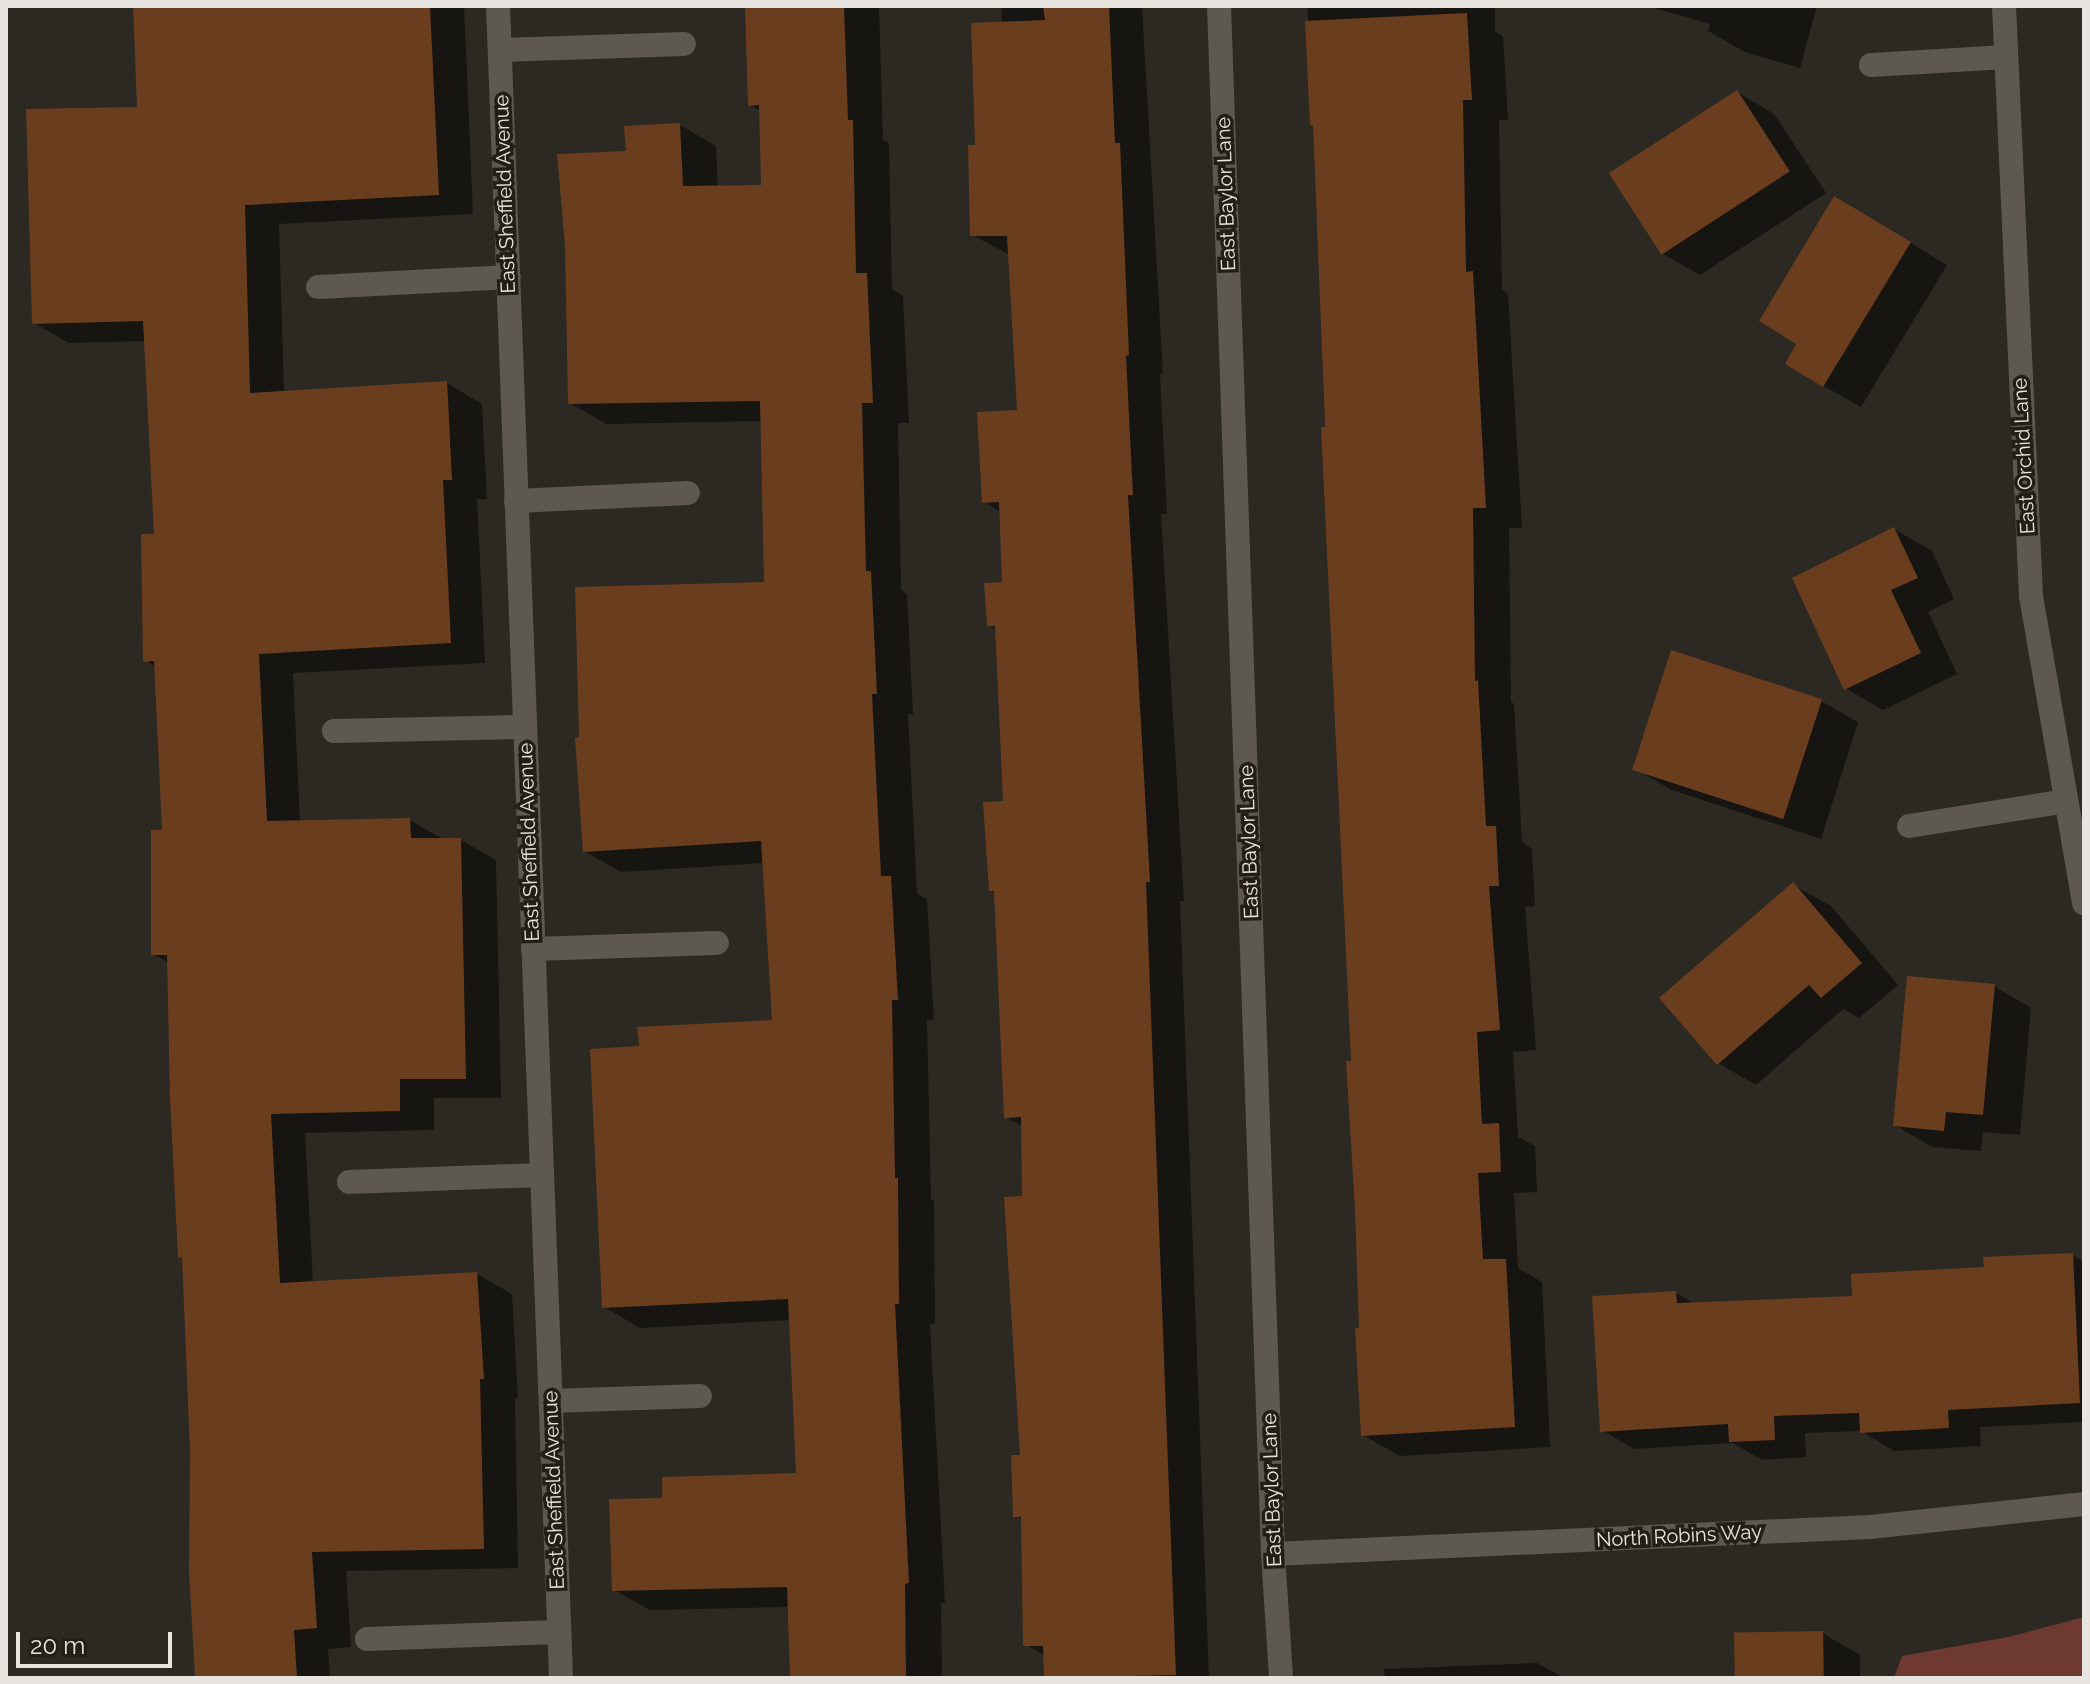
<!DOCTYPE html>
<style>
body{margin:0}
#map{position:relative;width:2090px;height:1684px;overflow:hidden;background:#2c2822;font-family:Raleway,sans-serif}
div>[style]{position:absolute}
.green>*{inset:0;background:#6e3930}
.shadow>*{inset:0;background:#0007}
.building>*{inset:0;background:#6a3d1f;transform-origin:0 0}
.minor>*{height:24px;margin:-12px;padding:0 12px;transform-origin:12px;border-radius:12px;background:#5e5852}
span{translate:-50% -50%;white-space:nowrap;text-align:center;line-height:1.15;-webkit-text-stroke:7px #231e18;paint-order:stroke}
.street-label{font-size:20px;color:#e8e4e0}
.frame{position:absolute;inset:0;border:8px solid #e8e4e0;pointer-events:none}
.scale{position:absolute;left:16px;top:1632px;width:156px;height:36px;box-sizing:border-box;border:4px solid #e8e4e0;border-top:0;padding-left:10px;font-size:24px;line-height:28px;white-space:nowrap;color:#e8e4e0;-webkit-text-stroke:6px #231e18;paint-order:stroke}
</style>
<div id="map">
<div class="green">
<i style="clip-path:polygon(2084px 1617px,2084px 1678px,1894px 1678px,1902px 1656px,2008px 1637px)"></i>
</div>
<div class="shadow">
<i style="clip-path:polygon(136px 6px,464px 6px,473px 214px,279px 224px,284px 393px,447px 383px,482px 404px,487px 499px,477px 499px,485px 663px,293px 673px,300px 822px,410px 820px,444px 840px,461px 840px,496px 860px,501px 1098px,434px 1098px,434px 1130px,305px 1133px,313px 1283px,477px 1274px,512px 1294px,518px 1398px,515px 1398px,518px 1568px,346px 1571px,351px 1647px,328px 1649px,330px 1678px,197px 1678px,192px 1450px,184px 1259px,180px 1256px,169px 963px,153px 954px,164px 832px,156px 667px,145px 660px,156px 536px,146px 341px,69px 343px,34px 323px,139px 109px)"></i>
<i style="clip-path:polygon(747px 6px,879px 6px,883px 140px,889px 143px,892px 289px,903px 296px,909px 423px,898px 423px,901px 590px,907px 594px,913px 714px,908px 714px,917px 893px,927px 899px,934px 1020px,927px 1020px,931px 1199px,934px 1201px,935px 1324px,930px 1324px,945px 1603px,941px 1603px,942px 1678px,792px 1678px,790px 1607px,650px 1610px,614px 1590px,664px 1500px,798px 1475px,791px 1320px,640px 1328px,604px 1307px,641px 1048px,774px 1022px,764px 863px,621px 872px,584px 851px,766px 584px,762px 421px,606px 424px,570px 403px,628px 153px,680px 125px,716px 146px,718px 188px,763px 187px,761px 111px,750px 105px)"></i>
<i style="clip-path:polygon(1001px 6px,1142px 6px,1163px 374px,1160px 374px,1167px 514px,1161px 514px,1184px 901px,1180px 901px,1209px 1678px,1049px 1678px,1044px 1655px,1025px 1644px,1023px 1520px,1015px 1516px,1022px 1457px,1023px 1127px,1006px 1117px,996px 893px,991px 890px,1005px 803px,997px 630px,989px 625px,1004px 584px,1001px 512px,984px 502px,1019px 412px,1010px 255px,972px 235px,977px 147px,1002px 23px)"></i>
<i style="clip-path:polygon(1307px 6px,1495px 6px,1495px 32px,1503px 36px,1508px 120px,1499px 120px,1502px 290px,1508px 294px,1522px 528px,1509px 528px,1511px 702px,1514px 704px,1522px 842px,1532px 849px,1535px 906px,1525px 907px,1536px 1050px,1513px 1052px,1518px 1137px,1535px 1146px,1537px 1192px,1514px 1193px,1518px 1268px,1542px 1282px,1550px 1447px,1400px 1456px,1363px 1435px,1354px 1062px,1331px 622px,1315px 125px)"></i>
<i style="clip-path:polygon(1817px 6px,1800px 68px,1745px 52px,1708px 31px,1710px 24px,1647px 6px)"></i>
<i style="clip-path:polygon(1737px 92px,1774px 114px,1826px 193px,1700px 275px,1663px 254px)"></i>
<i style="clip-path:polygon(1872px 220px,1947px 265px,1861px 407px,1824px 386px,1799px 343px)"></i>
<i style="clip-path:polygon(1894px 529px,1932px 551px,1954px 599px,1928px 612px,1957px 674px,1883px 710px,1845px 688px)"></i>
<i style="clip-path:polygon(1821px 701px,1858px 722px,1821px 839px,1672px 790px,1635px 769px)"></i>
<i style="clip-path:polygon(1793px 885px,1831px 906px,1898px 985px,1859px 1018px,1843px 1009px,1756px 1085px,1718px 1063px)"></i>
<i style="clip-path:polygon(1994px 986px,2031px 1008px,2020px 1135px,1983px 1132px,1981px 1151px,1932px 1147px,1895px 1125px)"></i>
<i style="clip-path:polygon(2072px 1255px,2084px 1262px,2084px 1422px,1980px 1427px,1981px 1446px,1894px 1451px,1861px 1431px,1805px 1433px,1806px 1457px,1762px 1460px,1733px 1443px,1634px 1449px,1602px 1430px,1676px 1293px,1695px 1304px,1854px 1298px)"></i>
<i style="clip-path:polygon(1822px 1633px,1860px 1655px,1860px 1678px,1736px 1678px)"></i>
<i style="clip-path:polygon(1537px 1663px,1564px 1678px,1385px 1678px,1384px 1669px)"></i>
</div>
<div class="building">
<i style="clip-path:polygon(133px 6px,430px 6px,439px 195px,245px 205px,250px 393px,447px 381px,452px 480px,443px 480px,451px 643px,259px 654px,267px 821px,410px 818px,411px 838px,461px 838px,466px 1079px,400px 1079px,400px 1111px,271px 1114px,280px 1283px,477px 1272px,484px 1379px,480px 1379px,484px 1549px,312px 1552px,317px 1628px,294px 1630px,297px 1678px,195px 1678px,189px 1571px,190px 1450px,182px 1257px,178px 1258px,170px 1099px,167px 955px,151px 955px,151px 830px,162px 830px,154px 661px,143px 662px,141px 534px,154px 534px,143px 321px,32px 324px,26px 109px,137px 107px)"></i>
<i style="clip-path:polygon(745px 6px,844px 6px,848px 120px,853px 120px,856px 273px,867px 273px,873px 403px,862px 403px,866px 571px,871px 571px,877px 694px,872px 694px,881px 876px,891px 876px,898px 1000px,892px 1000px,895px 1178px,898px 1178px,899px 1304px,895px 1304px,909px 1583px,905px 1584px,906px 1678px,790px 1678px,787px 1587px,612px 1591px,609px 1499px,662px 1498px,662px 1477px,796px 1473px,788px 1299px,602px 1308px,590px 1049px,639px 1046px,637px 1027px,772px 1020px,761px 841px,583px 852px,575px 738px,579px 737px,575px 587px,764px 582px,760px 401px,568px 404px,565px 246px,557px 154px,626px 151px,624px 126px,680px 123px,683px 186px,761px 185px,759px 105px,748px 106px)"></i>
<i style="clip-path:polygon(1043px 6px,1109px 6px,1115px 143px,1120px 143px,1129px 355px,1126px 356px,1133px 495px,1128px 495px,1150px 882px,1146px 882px,1176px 1675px,1044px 1678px,1043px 1646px,1023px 1646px,1021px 1517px,1013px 1517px,1011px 1455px,1020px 1455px,1004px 1197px,1022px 1196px,1021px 1117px,1004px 1118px,994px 891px,989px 891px,983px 802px,1003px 801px,995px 626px,987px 626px,984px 583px,1002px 582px,999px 502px,982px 503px,977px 412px,1017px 410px,1007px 236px,970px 236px,968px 145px,975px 145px,971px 23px,1045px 20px)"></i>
<i style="clip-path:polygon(1467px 13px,1472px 100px,1463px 100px,1466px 272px,1473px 271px,1486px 508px,1473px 508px,1475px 681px,1478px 680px,1486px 826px,1496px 826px,1499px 886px,1489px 886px,1500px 1030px,1477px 1032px,1482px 1124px,1499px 1123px,1501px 1172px,1478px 1173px,1483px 1259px,1506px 1259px,1515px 1427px,1361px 1436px,1355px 1328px,1359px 1328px,1355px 1210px,1346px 1061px,1351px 1061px,1321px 427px,1325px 427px,1313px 125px,1310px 125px,1305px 21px)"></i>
<i style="left:1737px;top:90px;width:97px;height:153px;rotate:57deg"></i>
<i style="clip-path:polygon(1834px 196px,1911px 242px,1823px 387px,1785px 364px,1796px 344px,1759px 321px)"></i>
<i style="clip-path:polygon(1894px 527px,1918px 578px,1891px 590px,1921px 653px,1844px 690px,1792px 578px)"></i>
<i style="left:1671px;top:650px;width:159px;height:126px;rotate:18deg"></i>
<i style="clip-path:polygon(1793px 882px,1862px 963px,1821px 998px,1809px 985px,1717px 1065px,1659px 998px)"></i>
<i style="clip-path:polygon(1907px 976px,1995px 984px,1983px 1115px,1946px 1112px,1944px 1131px,1893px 1126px)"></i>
<i style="clip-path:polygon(2073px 1253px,2080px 1403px,1948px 1410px,1949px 1428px,1860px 1433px,1859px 1413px,1774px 1416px,1775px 1440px,1729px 1442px,1728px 1424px,1600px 1432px,1592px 1296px,1676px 1291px,1677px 1303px,1852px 1296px,1851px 1274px,1984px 1267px,1983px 1257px)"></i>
<i style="left:1823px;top:1631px;width:47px;height:89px;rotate:89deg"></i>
</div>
<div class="minor">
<i style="left:498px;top:6px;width:1673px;rotate:87.84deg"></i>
<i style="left:1219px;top:6px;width:1549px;rotate:88deg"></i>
<i style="left:1273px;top:1554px;width:124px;rotate:86.3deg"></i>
<i style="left:2004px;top:6px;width:591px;rotate:87.38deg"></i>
<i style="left:2031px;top:596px;width:312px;rotate:80.2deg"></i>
<i style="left:500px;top:50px;width:184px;rotate:-1.9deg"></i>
<i style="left:1871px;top:65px;width:135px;rotate:-3.4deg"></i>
<i style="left:318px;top:287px;width:191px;rotate:-3deg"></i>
<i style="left:516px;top:501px;width:172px;rotate:-2.7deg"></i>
<i style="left:334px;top:731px;width:191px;rotate:-1.2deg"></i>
<i style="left:1909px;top:826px;width:159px;rotate:-9deg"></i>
<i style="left:533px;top:949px;width:184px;rotate:-1.9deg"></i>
<i style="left:349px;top:1182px;width:193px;rotate:-2.1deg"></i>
<i style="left:551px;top:1401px;width:149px;rotate:-1.9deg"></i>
<i style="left:1273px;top:1554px;width:598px;rotate:-2.59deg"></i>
<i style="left:1870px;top:1527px;width:215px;rotate:-6.1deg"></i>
<i style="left:367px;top:1639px;width:192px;rotate:-2.1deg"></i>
</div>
<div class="street-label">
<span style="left:505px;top:194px;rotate:-92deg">East Sheffield Avenue</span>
<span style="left:1226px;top:194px;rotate:-92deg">East Baylor Lane</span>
<span style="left:2024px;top:456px;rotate:-93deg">East Orchid Lane</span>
<span style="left:529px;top:842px;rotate:-92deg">East Sheffield Avenue</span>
<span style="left:1249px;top:842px;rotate:-92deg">East Baylor Lane</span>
<span style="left:554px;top:1490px;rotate:-92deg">East Sheffield Avenue</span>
<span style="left:1272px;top:1490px;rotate:-92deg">East Baylor Lane</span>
<span style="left:1679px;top:1536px;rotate:-3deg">North Robins Way</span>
</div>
<div class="frame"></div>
<div class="scale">20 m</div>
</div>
